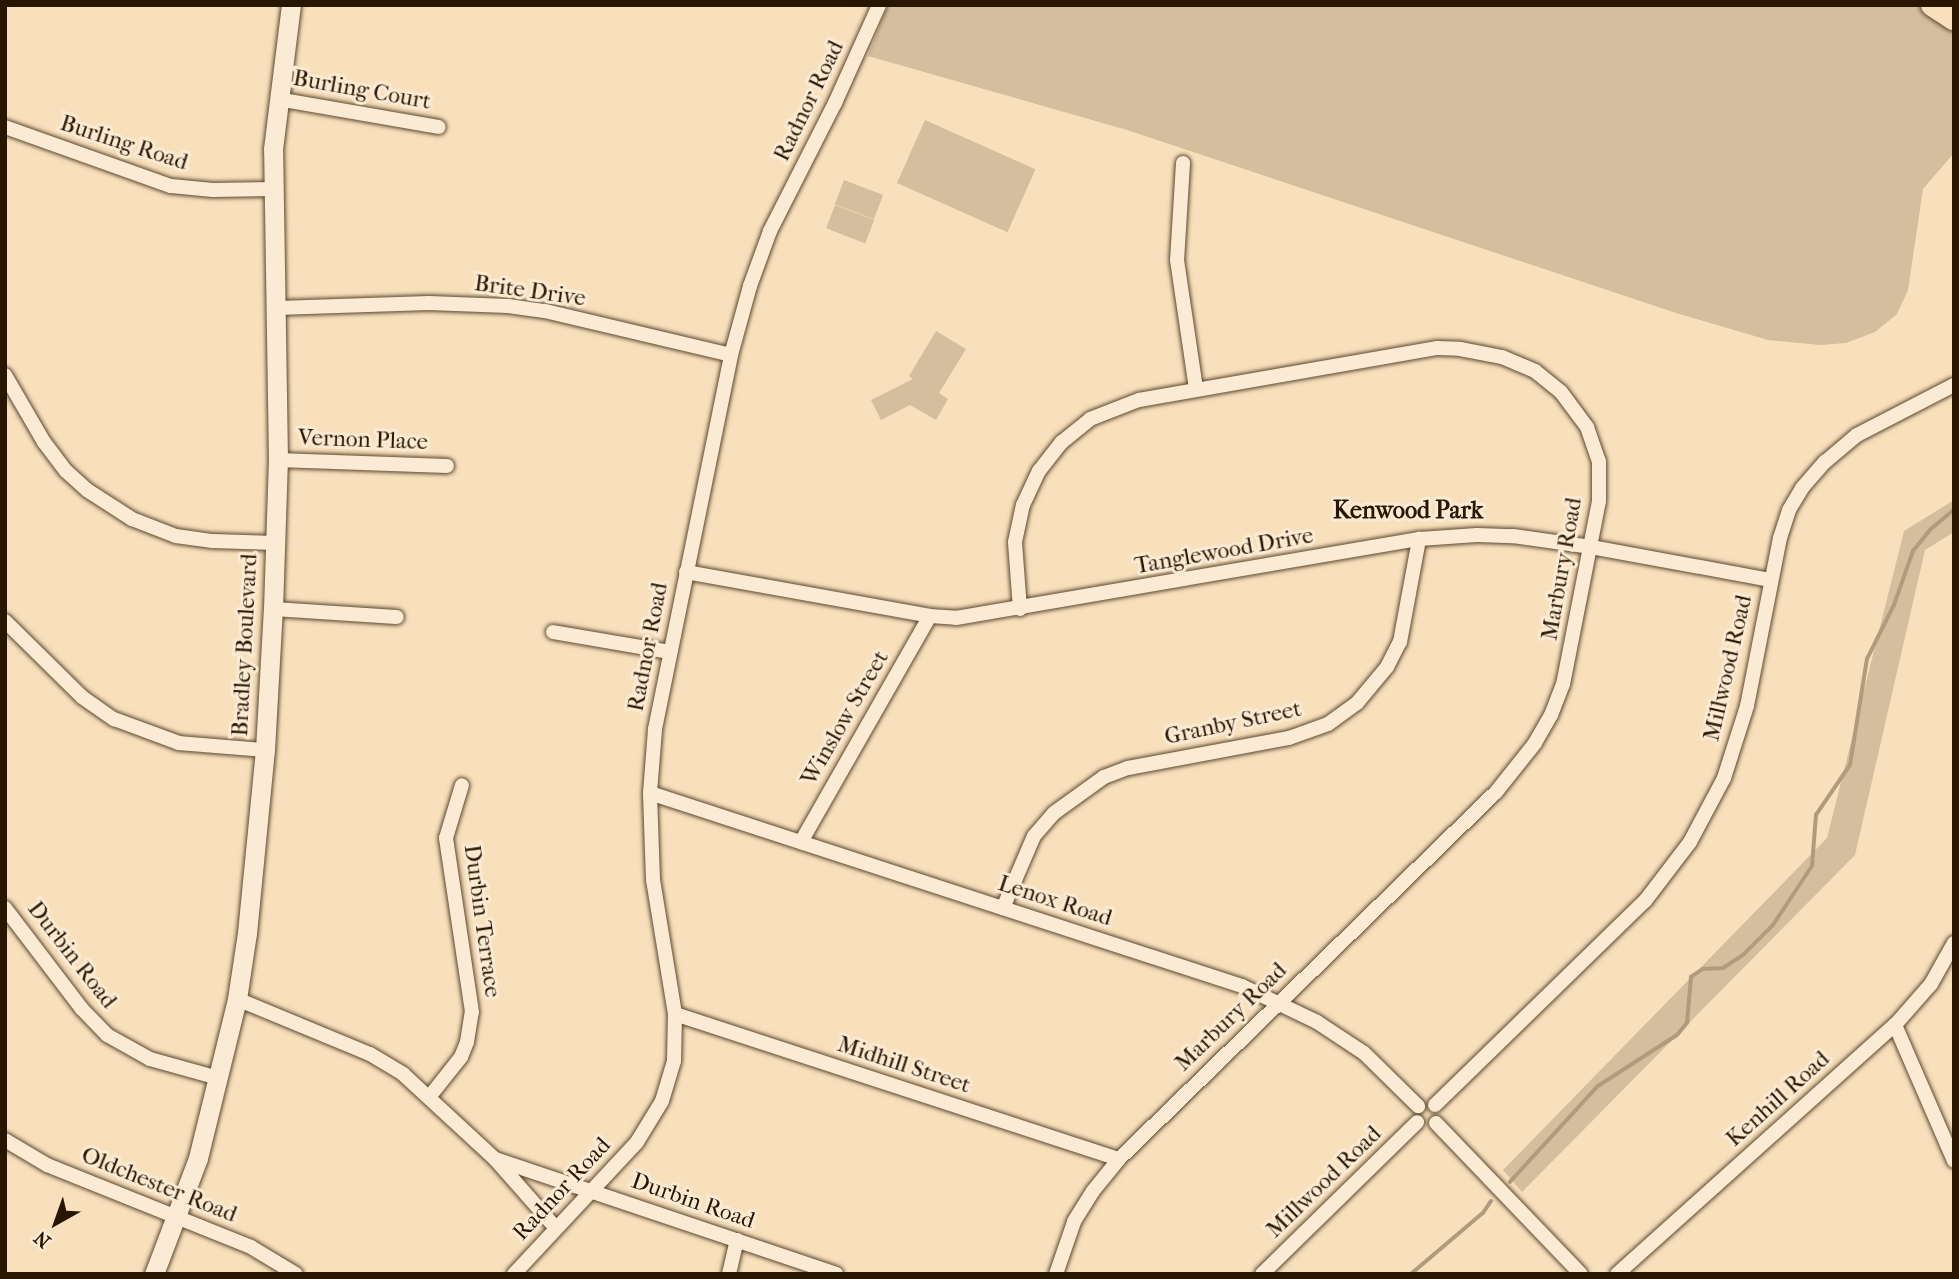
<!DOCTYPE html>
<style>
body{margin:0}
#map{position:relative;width:1959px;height:1279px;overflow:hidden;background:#f9e0bd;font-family:"IM FELL French Canon",serif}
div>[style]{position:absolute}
.green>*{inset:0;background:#d5be9d;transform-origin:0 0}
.stream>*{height:3.5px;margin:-1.75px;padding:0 1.75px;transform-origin:1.75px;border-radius:1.75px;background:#b29b7d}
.roads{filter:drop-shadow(0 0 2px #5c482f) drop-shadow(0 0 2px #5c482f)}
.minor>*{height:14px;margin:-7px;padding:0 7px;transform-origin:7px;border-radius:7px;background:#fbebd4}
.secondary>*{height:19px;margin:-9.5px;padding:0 9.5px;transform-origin:9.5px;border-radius:9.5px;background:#fbebd4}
.primary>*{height:21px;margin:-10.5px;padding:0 10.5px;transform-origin:10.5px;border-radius:10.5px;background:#f9e0bd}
span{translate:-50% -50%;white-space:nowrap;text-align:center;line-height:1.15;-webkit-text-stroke:6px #fbebd4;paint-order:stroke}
.street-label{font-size:23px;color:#281600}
.neighbourhood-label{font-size:24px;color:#281600;font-weight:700}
.frame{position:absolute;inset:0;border:7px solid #281600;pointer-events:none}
.north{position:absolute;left:21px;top:1188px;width:70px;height:70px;-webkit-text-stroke:5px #fbebd4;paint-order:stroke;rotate:220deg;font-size:19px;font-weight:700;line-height:28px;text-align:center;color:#281600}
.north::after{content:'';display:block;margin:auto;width:24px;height:32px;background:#281600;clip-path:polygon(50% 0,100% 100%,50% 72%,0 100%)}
</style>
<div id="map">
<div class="green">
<i style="clip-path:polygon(888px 5px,1954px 5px,1954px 153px,1923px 189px,1908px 290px,1897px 314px,1875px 332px,1846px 343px,1821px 345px,1768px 340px,1676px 313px,1127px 130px,868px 56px)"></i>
<i style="left:925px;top:120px;width:121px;height:69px;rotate:24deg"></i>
<i style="left:844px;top:180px;width:42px;height:26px;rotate:21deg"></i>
<i style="left:835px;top:205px;width:42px;height:25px;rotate:21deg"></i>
<i style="clip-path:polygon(936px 331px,966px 349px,939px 393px,948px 399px,936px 420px,910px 405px,881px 420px,871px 400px,913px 379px,909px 376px)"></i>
<i style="clip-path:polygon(1954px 500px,1954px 532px,1925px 550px,1855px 855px,1522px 1192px,1503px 1170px,1827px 838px,1904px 531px)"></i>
</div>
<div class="stream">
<i style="left:1510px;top:1182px;width:130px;rotate:-47.5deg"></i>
<i style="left:1598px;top:1086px;width:94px;rotate:-32.8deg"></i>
<i style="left:1677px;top:1035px;width:16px;rotate:-50deg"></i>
<i style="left:1687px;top:1023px;width:46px;rotate:-85deg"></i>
<i style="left:1691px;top:977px;width:14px;rotate:-34deg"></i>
<i style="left:1703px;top:969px;width:20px;rotate:-3deg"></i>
<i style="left:1723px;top:968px;width:24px;rotate:-33deg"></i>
<i style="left:1743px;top:955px;width:42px;rotate:-45deg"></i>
<i style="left:1773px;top:925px;width:71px;rotate:-56.5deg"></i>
<i style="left:1812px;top:866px;width:51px;rotate:-85.5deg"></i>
<i style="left:1816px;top:815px;width:60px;rotate:-55.8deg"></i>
<i style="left:1850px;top:765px;width:107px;rotate:-80.9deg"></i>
<i style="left:1867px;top:659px;width:60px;rotate:-63.4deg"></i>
<i style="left:1894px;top:605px;width:57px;rotate:-70.6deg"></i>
<i style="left:1913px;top:551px;width:28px;rotate:-51deg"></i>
<i style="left:1931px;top:529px;width:30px;rotate:-40deg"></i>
<i style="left:1411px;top:1274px;width:94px;rotate:-40.3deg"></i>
<i style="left:1483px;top:1213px;width:14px;rotate:-56deg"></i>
</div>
<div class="roads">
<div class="minor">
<i style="left:278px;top:99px;width:163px;rotate:9.9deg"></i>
<i style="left:5px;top:127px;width:176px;rotate:19.6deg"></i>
<i style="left:171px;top:186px;width:42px;rotate:5.4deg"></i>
<i style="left:213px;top:190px;width:60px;rotate:-1deg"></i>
<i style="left:1183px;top:163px;width:97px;rotate:93.5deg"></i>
<i style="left:1177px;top:260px;width:130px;rotate:81.6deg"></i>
<i style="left:277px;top:308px;width:152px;rotate:-1.9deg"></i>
<i style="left:429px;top:303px;width:79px;rotate:2.2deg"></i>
<i style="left:508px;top:306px;width:37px;rotate:8deg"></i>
<i style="left:545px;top:311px;width:191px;rotate:13.3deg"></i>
<i style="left:5px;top:375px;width:78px;rotate:59.8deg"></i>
<i style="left:44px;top:442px;width:36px;rotate:53deg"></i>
<i style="left:66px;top:471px;width:28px;rotate:42deg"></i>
<i style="left:87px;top:490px;width:54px;rotate:32.8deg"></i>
<i style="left:132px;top:519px;width:47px;rotate:21.1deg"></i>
<i style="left:176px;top:536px;width:37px;rotate:8deg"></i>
<i style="left:213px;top:541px;width:62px;rotate:1.8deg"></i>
<i style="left:278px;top:460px;width:169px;rotate:2deg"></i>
<i style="left:686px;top:572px;width:248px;rotate:10.2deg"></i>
<i style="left:930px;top:616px;width:26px;rotate:4deg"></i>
<i style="left:956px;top:618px;width:470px;rotate:-9.7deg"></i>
<i style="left:1419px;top:539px;width:58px;rotate:-3.9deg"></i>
<i style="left:1477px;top:535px;width:36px;rotate:2deg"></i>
<i style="left:1513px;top:536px;width:79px;rotate:8deg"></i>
<i style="left:1591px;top:547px;width:183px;rotate:10.4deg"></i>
<i style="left:273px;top:609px;width:124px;rotate:3.7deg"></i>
<i style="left:1020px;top:609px;width:67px;rotate:-94.3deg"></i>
<i style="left:1015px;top:542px;width:38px;rotate:-78deg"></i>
<i style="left:1023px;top:505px;width:38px;rotate:-65deg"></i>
<i style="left:1039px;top:471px;width:37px;rotate:-52deg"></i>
<i style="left:1062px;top:442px;width:36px;rotate:-39deg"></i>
<i style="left:1090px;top:419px;width:53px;rotate:-21.2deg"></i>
<i style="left:1139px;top:400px;width:303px;rotate:-9.9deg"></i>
<i style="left:1437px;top:348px;width:23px;rotate:2deg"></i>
<i style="left:1460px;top:349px;width:43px;rotate:10.8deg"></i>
<i style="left:1502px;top:357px;width:36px;rotate:23deg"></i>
<i style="left:1535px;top:371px;width:33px;rotate:39deg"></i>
<i style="left:1561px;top:392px;width:44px;rotate:53.4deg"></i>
<i style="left:1587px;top:427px;width:36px;rotate:71deg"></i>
<i style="left:1599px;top:461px;width:40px;rotate:90deg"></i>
<i style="left:1599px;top:501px;width:187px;rotate:101.1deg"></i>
<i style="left:1563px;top:684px;width:33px;rotate:111deg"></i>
<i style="left:1551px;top:715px;width:32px;rotate:120deg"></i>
<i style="left:1535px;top:743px;width:63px;rotate:128.5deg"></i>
<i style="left:1496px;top:792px;width:526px;rotate:135.77deg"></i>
<i style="left:1119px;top:1159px;width:41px;rotate:129.1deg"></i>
<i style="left:1093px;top:1191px;width:36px;rotate:122deg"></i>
<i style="left:1074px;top:1222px;width:55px;rotate:109.1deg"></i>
<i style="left:5px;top:621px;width:108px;rotate:44.6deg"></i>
<i style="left:82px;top:697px;width:39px;rotate:35deg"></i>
<i style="left:114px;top:719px;width:69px;rotate:20.3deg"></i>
<i style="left:179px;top:743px;width:86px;rotate:4.7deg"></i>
<i style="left:553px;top:632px;width:119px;rotate:9.7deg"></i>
<i style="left:650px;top:793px;width:623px;rotate:18.06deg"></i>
<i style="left:1242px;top:986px;width:83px;rotate:25.6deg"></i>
<i style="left:1317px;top:1022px;width:56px;rotate:33.4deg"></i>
<i style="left:1364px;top:1053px;width:76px;rotate:44.5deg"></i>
<i style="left:801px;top:842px;width:260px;rotate:-60.3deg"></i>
<i style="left:5px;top:908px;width:127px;rotate:52.7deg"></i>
<i style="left:82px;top:1009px;width:36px;rotate:46deg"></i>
<i style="left:107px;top:1035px;width:49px;rotate:29.2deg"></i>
<i style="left:150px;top:1059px;width:71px;rotate:15.6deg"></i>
<i style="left:1003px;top:908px;width:78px;rotate:-66.7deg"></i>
<i style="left:1034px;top:836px;width:30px;rotate:-49deg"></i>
<i style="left:1054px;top:813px;width:62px;rotate:-35.8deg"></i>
<i style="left:1104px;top:777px;width:26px;rotate:-21deg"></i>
<i style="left:1128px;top:768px;width:164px;rotate:-10.6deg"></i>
<i style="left:1289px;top:738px;width:41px;rotate:-19.7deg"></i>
<i style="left:1328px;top:724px;width:36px;rotate:-36deg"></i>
<i style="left:1357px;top:703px;width:47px;rotate:-50.2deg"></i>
<i style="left:1387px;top:667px;width:28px;rotate:-63deg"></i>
<i style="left:1400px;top:642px;width:105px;rotate:-79.5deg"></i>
<i style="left:237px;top:999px;width:144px;rotate:22.5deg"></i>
<i style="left:370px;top:1054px;width:39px;rotate:31deg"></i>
<i style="left:403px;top:1074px;width:125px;rotate:42.7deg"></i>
<i style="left:495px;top:1159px;width:360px;rotate:18.6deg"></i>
<i style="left:675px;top:1014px;width:467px;rotate:18.1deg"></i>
<i style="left:1895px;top:1025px;width:148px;rotate:66.5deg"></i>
<i style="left:430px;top:1096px;width:50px;rotate:-51.5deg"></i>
<i style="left:461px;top:1057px;width:16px;rotate:-68deg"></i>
<i style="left:467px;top:1042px;width:30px;rotate:-81deg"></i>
<i style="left:472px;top:1012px;width:176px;rotate:-98.5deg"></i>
<i style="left:446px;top:838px;width:55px;rotate:-73.2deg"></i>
<i style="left:1435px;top:1105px;width:293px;rotate:-44.2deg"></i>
<i style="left:1645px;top:901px;width:74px;rotate:-52.7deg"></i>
<i style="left:1690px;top:842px;width:72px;rotate:-62deg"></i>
<i style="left:1724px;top:778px;width:76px;rotate:-72.3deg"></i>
<i style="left:1747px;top:706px;width:171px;rotate:-78.9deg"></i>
<i style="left:1780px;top:538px;width:29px;rotate:-72deg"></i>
<i style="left:1789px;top:510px;width:26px;rotate:-59deg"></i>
<i style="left:1802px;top:488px;width:35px;rotate:-49deg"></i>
<i style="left:1825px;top:462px;width:42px;rotate:-40.2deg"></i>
<i style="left:1857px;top:435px;width:109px;rotate:-27.3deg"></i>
<i style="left:1436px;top:1123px;width:209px;rotate:46.2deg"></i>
<i style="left:5px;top:1140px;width:49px;rotate:30.8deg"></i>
<i style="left:47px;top:1165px;width:220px;rotate:21.9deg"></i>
<i style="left:251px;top:1247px;width:52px;rotate:31deg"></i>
<i style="left:496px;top:1160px;width:91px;rotate:48.6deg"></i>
<i style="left:514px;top:1274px;width:180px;rotate:-47deg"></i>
<i style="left:637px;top:1142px;width:48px;rotate:-58.6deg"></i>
<i style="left:662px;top:1101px;width:42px;rotate:-73.3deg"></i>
<i style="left:674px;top:1061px;width:47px;rotate:-88.8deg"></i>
<i style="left:675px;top:1014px;width:136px;rotate:-99.3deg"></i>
<i style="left:653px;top:880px;width:87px;rotate:-92deg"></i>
<i style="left:650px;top:793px;width:64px;rotate:-85.5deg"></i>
<i style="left:655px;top:729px;width:382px;rotate:-78.5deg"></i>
<i style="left:731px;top:355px;width:72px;rotate:-74.6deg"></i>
<i style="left:750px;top:286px;width:59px;rotate:-70deg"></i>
<i style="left:770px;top:231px;width:144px;rotate:-63.1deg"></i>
<i style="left:835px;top:103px;width:107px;rotate:-65.8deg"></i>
<i style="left:729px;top:1274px;width:35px;rotate:-77deg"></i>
<i style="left:1262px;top:1274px;width:217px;rotate:-44.4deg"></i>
<i style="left:1617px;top:1274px;width:373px;rotate:-41.9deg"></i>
<i style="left:1895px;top:1025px;width:55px;rotate:-48.7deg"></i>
<i style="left:1931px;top:984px;width:47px;rotate:-60.7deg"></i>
</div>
<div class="secondary">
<i style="left:154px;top:1274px;width:124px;rotate:-69.2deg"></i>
<i style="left:198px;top:1158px;width:164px;rotate:-76.2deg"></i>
<i style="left:237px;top:999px;width:67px;rotate:-81.4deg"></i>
<i style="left:247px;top:933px;width:184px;rotate:-84.4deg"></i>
<i style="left:265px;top:750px;width:141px;rotate:-86.8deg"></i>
<i style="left:273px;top:609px;width:149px;rotate:-88.1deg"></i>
<i style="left:278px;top:460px;width:311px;rotate:-90.9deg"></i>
<i style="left:273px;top:149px;width:145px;rotate:-82.9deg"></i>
</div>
<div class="primary">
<i style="left:1931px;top:5px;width:27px;rotate:33deg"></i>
</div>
</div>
<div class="street-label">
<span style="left:362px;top:90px;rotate:10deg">Burling Court</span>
<span style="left:809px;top:101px;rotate:-64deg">Radnor Road</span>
<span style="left:124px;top:143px;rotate:18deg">Burling Road</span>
<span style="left:530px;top:291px;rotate:8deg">Brite Drive</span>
<span style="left:363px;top:440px;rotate:2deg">Vernon Place</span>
<span style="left:1224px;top:551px;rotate:-10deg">Tanglewood Drive</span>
<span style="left:1562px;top:569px;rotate:-80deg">Marbury Road</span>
<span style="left:245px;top:645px;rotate:-87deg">Bradley Boulevard</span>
<span style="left:648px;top:647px;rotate:-79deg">Radnor Road</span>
<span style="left:1728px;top:668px;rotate:-77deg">Millwood Road</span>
<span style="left:845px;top:718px;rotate:-60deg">Winslow Street</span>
<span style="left:1233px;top:723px;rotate:-12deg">Granby Street</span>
<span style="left:1055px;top:901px;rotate:18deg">Lenox Road</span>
<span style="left:482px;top:921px;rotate:82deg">Durbin Terrace</span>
<span style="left:72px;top:955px;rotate:52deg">Durbin Road</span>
<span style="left:1231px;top:1017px;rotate:-44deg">Marbury Road</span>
<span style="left:904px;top:1065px;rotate:18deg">Midhill Street</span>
<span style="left:1778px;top:1099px;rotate:-42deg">Kenhill Road</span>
<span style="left:1324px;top:1182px;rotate:-44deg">Millwood Road</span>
<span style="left:159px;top:1185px;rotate:22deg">Oldchester Road</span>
<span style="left:562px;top:1189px;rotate:-47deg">Radnor Road</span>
<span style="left:693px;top:1201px;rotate:19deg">Durbin Road</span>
</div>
<div class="neighbourhood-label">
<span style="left:1408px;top:511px">Kenwood Park</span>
</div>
<div class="frame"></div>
<div class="north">N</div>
</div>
